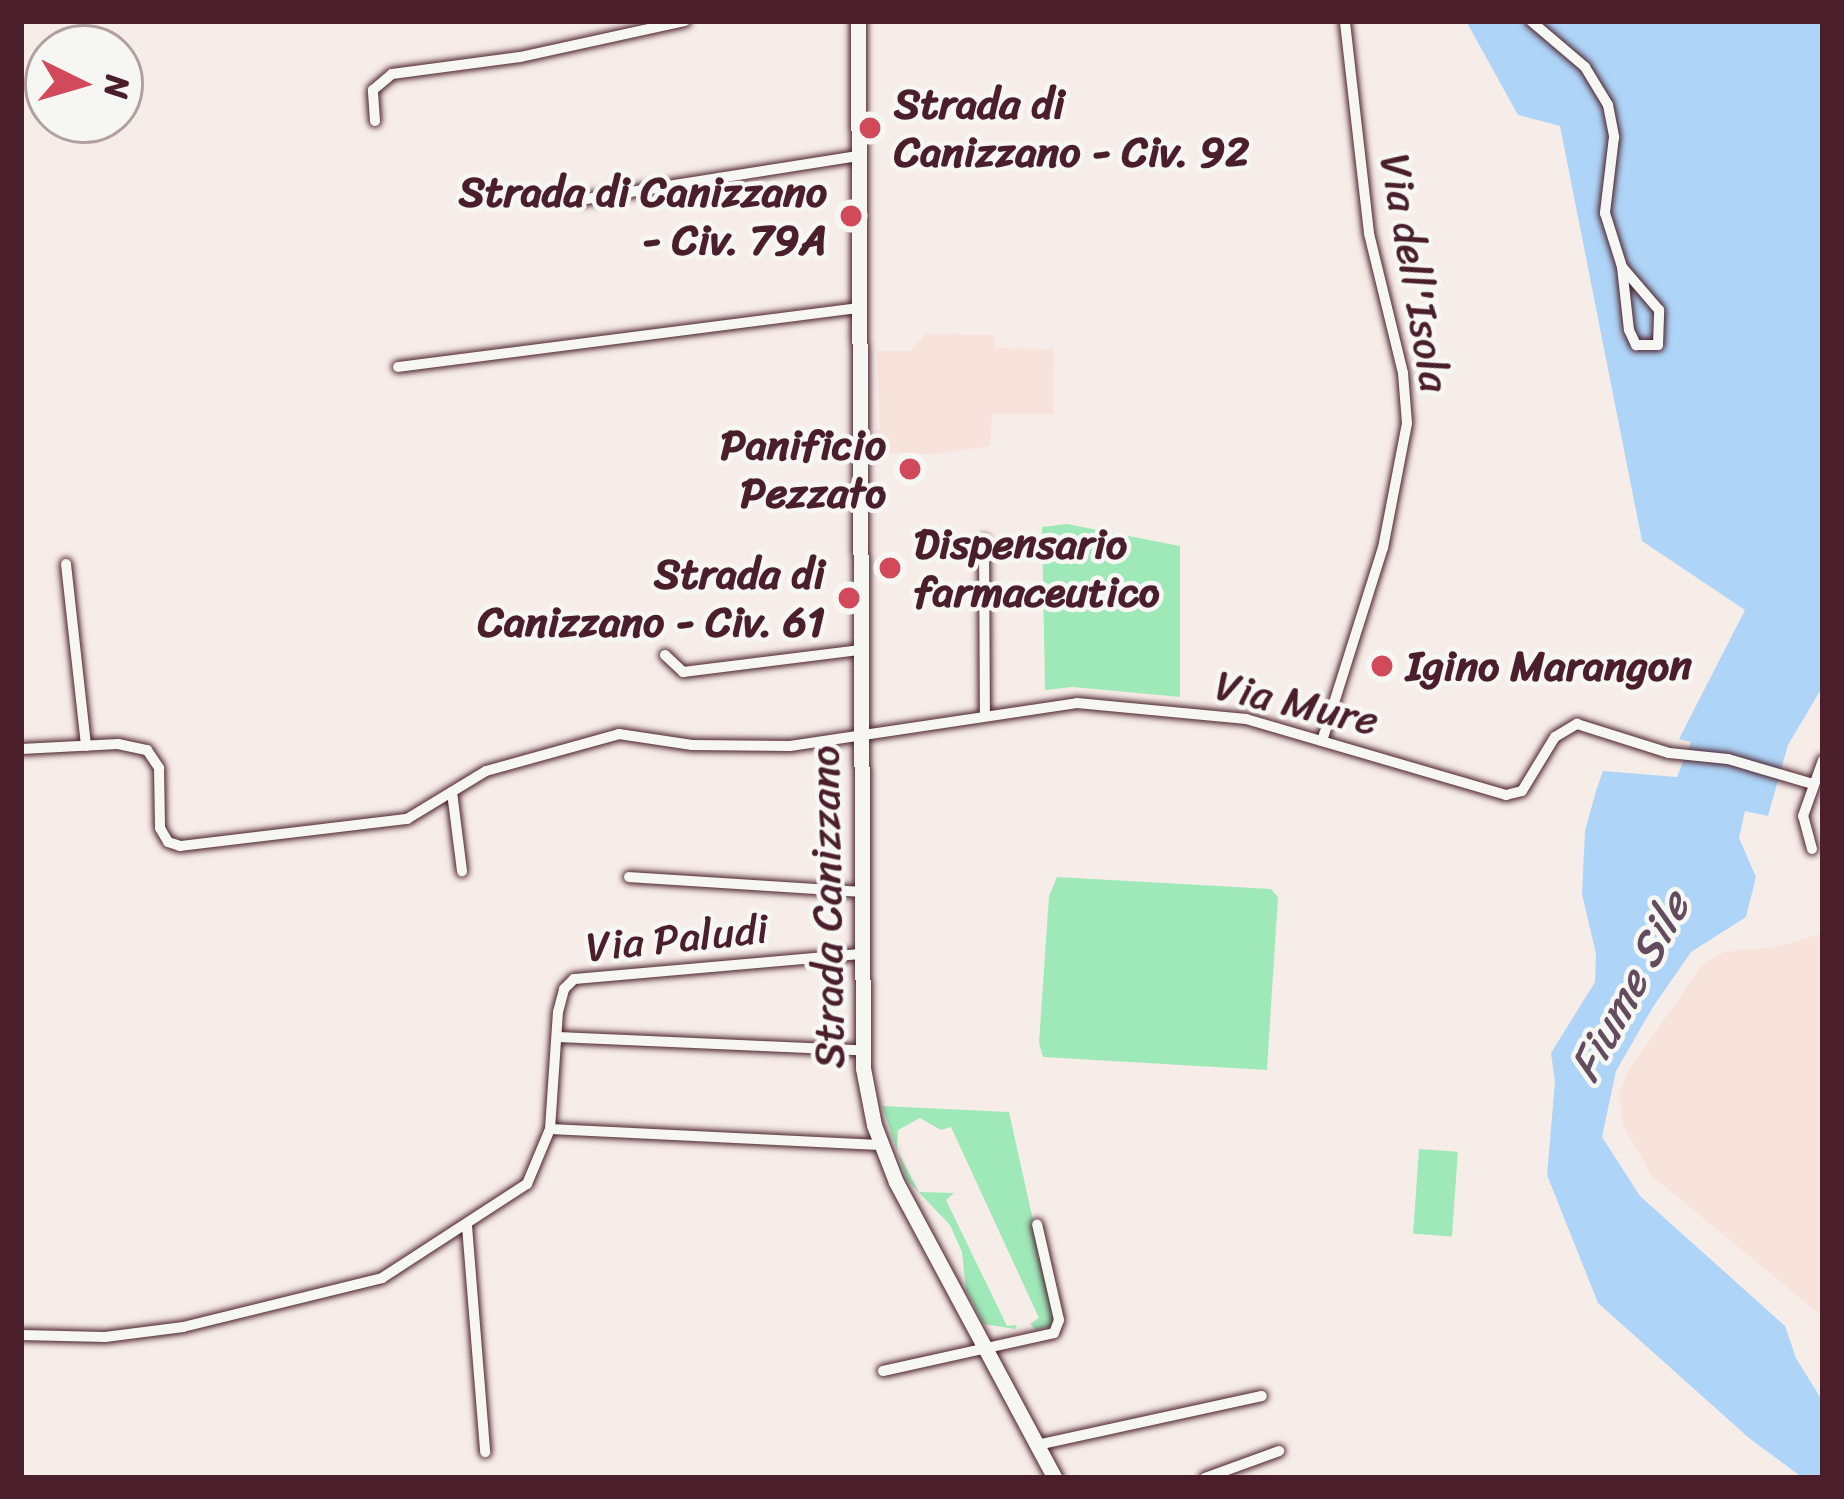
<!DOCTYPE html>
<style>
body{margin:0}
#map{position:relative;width:1844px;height:1499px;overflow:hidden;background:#f7ede8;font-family:Sriracha,sans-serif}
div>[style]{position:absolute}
.built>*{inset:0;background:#f8e2dc}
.green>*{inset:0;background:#9fe9b8;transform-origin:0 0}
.water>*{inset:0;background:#aed5f8}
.roads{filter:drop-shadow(0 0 3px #4a1f2b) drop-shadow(0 0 3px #4a1f2b)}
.street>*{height:10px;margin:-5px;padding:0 5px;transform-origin:5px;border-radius:5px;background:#f6f6f2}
.secondary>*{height:15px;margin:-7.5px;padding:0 7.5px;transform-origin:7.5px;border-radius:7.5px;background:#f6f6f2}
.dots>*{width:33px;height:33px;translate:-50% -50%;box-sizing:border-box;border:6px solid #f6f6f2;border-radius:50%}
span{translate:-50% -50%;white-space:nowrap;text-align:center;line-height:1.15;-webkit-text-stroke:9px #f6f6f2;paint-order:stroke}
.poi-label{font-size:42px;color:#4a1f2b;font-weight:700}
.left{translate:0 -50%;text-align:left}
.right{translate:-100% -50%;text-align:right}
.street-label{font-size:42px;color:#4a1f2b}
.water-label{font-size:45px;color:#634c5e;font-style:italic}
.frame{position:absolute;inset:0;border:24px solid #4a1f2b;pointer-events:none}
.north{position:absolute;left:24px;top:24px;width:120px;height:120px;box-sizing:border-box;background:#f6f6f2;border:3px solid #b1a0a2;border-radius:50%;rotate:95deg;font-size:33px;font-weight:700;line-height:48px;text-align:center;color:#4a1f2b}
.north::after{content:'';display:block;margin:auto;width:42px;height:54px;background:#d1495b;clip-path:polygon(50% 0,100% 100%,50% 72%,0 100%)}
</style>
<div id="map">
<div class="built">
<i style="clip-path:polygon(925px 334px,994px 335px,995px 348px,1054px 349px,1053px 414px,992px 414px,990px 446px,937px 454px,872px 453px,875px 430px,880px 429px,877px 351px,911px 351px)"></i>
<i style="clip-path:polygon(1823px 933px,1823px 1317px,1651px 1175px,1623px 1125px,1619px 1095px,1627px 1073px,1702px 965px,1724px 952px,1776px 947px)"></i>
</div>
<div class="green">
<i style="clip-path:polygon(1067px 524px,1180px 546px,1180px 697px,1073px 687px,1045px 690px,1042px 527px)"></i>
<i style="clip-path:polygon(1057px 877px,1271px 889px,1278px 897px,1267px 1070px,1043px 1057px,1039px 1043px,1049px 896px)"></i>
<i style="clip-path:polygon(882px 1106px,1009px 1112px,1054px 1315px,1051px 1326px,1036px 1330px,1030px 1324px,1039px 1318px,951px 1127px,941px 1130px,920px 1118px,898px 1130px,897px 1150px,919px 1192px,954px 1193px,946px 1200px,1007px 1326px,1017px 1325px,1015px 1329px,984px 1324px,966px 1290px,962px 1252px,950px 1225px,907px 1180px)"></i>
<i style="left:1419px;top:1149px;width:39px;height:85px;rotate:4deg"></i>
</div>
<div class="water">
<i style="clip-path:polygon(1466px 21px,1823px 21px,1823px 686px,1788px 745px,1768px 816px,1745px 811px,1739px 838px,1756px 877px,1746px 917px,1691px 952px,1653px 1007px,1616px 1071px,1602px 1137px,1640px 1196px,1785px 1326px,1796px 1358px,1823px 1402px,1823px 1478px,1803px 1478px,1749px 1438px,1598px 1303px,1547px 1175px,1555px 1082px,1551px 1053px,1595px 982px,1596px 954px,1582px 894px,1585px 831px,1596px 791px,1603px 771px,1677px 777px,1691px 742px,1679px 739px,1745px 610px,1642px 541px,1560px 126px,1518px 115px)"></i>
</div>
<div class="roads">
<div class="street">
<i style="left:1531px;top:21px;width:71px;rotate:40.4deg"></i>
<i style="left:1585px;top:67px;width:44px;rotate:58.8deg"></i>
<i style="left:1608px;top:105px;width:33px;rotate:79deg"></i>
<i style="left:1614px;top:137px;width:77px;rotate:96.8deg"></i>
<i style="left:1605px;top:213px;width:57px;rotate:72.5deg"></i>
<i style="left:1622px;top:267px;width:63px;rotate:83.7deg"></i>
<i style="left:1629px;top:330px;width:17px;rotate:65deg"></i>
<i style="left:1636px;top:345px;width:22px"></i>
<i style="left:1658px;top:345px;width:35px;rotate:-88deg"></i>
<i style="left:1659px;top:310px;width:57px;rotate:-130.7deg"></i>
<i style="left:375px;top:121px;width:31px;rotate:-94deg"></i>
<i style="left:373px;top:90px;width:25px;rotate:-40deg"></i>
<i style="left:392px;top:74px;width:129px;rotate:-7.6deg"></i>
<i style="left:520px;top:57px;width:169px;rotate:-12.3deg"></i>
<i style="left:580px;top:200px;width:281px;rotate:-9deg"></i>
<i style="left:398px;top:367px;width:464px;rotate:-7.3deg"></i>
<i style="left:984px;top:541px;width:172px;rotate:89.7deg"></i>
<i style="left:66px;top:564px;width:183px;rotate:83.7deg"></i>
<i style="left:665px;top:655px;width:25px;rotate:43deg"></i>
<i style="left:683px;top:672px;width:177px;rotate:-7.1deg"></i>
<i style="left:1322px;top:741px;width:202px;rotate:-72.5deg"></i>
<i style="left:1383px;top:548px;width:127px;rotate:-79.1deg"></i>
<i style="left:1407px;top:423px;width:50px;rotate:-94.6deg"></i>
<i style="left:1403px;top:373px;width:144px;rotate:-103.7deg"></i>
<i style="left:1369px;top:233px;width:213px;rotate:-96.5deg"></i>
<i style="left:21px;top:749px;width:97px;rotate:-3deg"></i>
<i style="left:118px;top:744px;width:30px;rotate:12deg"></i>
<i style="left:147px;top:750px;width:22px;rotate:56deg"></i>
<i style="left:159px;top:768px;width:60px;rotate:89deg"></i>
<i style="left:160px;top:828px;width:16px;rotate:60deg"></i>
<i style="left:168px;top:842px;width:13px;rotate:18deg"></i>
<i style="left:180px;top:846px;width:229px;rotate:-6.8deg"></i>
<i style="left:407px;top:819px;width:92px;rotate:-31.3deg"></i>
<i style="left:486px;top:771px;width:138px;rotate:-15.5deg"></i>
<i style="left:619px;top:734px;width:74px;rotate:8.6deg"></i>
<i style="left:692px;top:745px;width:98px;rotate:0.6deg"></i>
<i style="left:790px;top:746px;width:290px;rotate:-8.5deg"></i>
<i style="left:1077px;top:703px;width:170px;rotate:5.4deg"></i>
<i style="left:1246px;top:719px;width:271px;rotate:16.3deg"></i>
<i style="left:1506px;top:795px;width:16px;rotate:-14deg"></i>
<i style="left:1522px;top:791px;width:63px;rotate:-58.6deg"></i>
<i style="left:1555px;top:737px;width:26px;rotate:-31deg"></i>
<i style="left:1577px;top:724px;width:96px;rotate:17.5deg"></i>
<i style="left:1669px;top:753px;width:59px;rotate:5.8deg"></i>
<i style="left:1728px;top:759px;width:89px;rotate:16.4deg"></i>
<i style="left:452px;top:792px;width:80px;rotate:82.8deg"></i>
<i style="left:1812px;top:849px;width:34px;rotate:-105deg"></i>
<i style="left:1803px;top:816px;width:59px;rotate:-70.3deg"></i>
<i style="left:629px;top:877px;width:229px;rotate:3.7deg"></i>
<i style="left:557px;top:1037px;width:303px;rotate:2.5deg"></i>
<i style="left:550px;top:1129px;width:330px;rotate:2.8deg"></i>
<i style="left:467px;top:1226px;width:227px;rotate:85.4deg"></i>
<i style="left:21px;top:1335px;width:84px;rotate:1.4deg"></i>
<i style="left:105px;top:1337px;width:79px;rotate:-7.3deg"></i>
<i style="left:183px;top:1327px;width:205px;rotate:-13.8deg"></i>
<i style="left:382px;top:1278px;width:173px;rotate:-33deg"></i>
<i style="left:527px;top:1184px;width:60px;rotate:-67.3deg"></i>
<i style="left:550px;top:1129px;width:117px;rotate:-86.1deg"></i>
<i style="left:558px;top:1012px;width:24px;rotate:-75deg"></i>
<i style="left:564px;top:989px;width:14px;rotate:-45deg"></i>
<i style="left:574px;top:979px;width:285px;rotate:-5deg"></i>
<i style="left:883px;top:1371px;width:175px;rotate:-12.5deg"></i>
<i style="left:1054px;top:1333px;width:14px;rotate:-69deg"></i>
<i style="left:1059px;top:1320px;width:98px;rotate:-102.9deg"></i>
<i style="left:1037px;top:1445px;width:230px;rotate:-12.3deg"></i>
<i style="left:1205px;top:1478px;width:79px;rotate:-20deg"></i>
</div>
<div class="secondary">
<i style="left:858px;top:21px;width:1047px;rotate:89.73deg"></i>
<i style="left:863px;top:1068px;width:58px;rotate:79.1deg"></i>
<i style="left:874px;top:1125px;width:61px;rotate:68.9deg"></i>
<i style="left:896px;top:1182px;width:336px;rotate:61.8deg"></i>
</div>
</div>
<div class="dots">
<i style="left:870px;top:128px;background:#d1495b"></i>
<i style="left:851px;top:216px;background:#d1495b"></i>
<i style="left:910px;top:469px;background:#d1495b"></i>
<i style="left:890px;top:568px;background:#d1495b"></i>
<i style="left:849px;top:598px;background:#d1495b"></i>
<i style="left:1382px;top:666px;background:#d1495b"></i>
</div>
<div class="poi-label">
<span class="left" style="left:894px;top:128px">Strada di<br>Canizzano - Civ. 92</span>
<span class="right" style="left:827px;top:216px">Strada di Canizzano<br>- Civ. 79A</span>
<span class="right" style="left:886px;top:469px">Panificio<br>Pezzato</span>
<span class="left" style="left:914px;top:568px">Dispensario<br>farmaceutico</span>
<span class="right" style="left:825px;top:598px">Strada di<br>Canizzano - Civ. 61</span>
<span class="left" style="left:1406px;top:666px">Igino Marangon</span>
</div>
<div class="street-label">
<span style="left:1415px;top:273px;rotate:80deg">Via dell'Isola</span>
<span style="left:1297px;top:703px;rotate:13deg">Via Mure</span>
<span style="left:827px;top:907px;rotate:-91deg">Strada Canizzano</span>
<span style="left:677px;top:938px;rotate:-6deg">Via Paludi</span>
</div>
<div class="water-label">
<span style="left:1630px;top:987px;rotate:-62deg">Fiume Sile</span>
</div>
<div class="frame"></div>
<div class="north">N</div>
</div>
